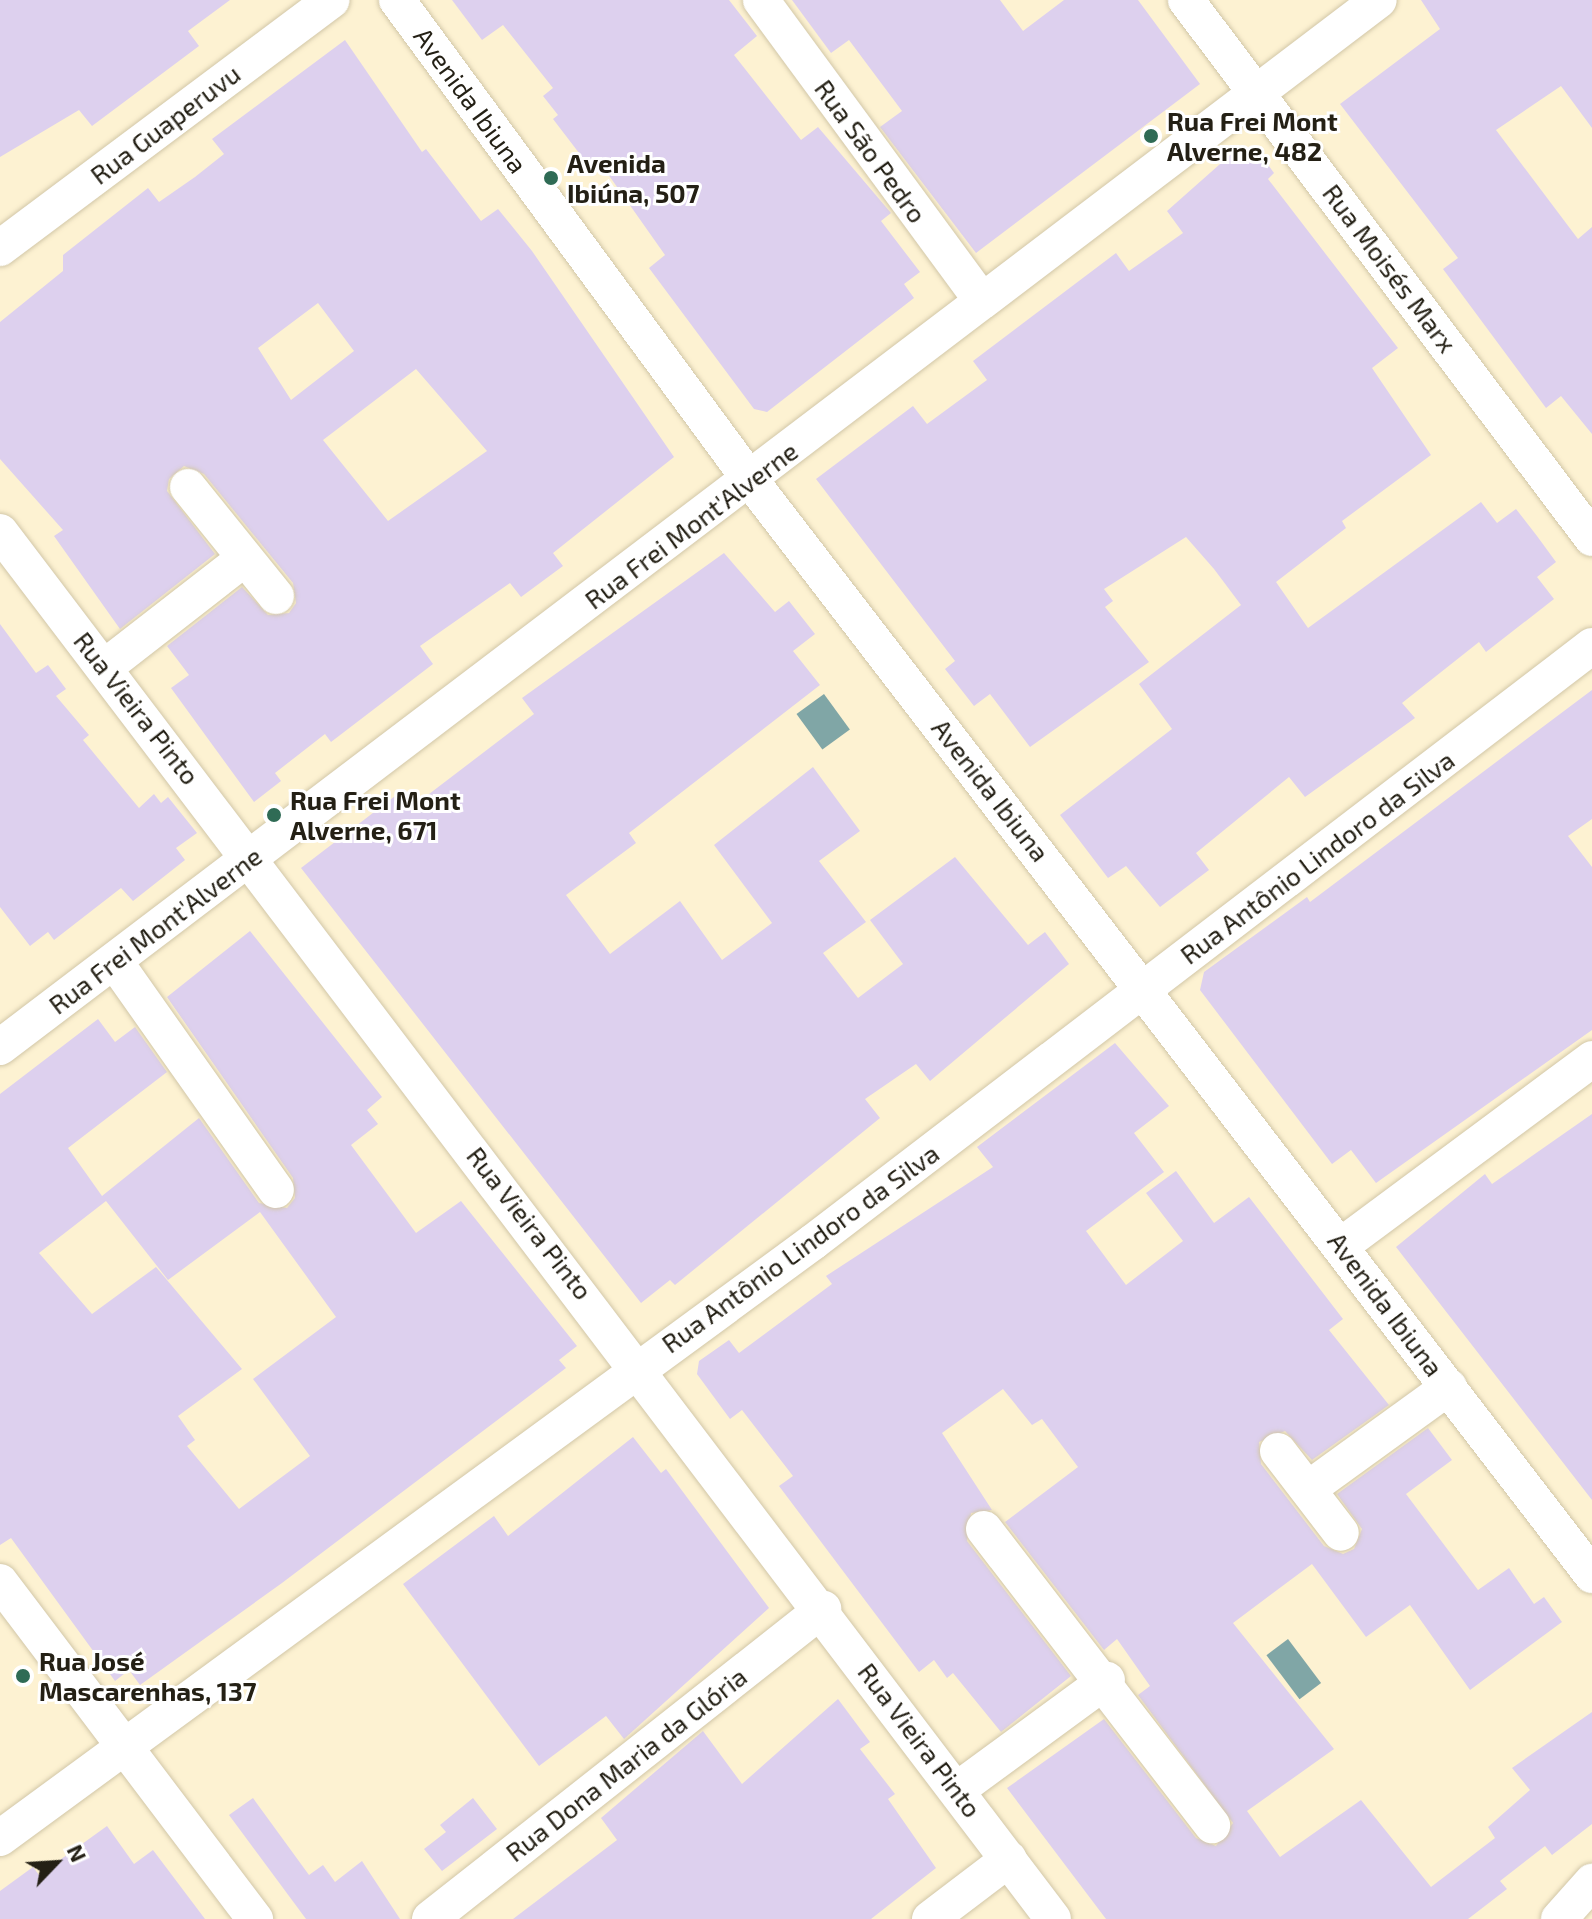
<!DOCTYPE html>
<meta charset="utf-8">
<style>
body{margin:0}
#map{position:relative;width:1592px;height:1919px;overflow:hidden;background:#fdf2d2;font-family:"Exo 2",sans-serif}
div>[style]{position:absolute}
.water>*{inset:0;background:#80a6a6;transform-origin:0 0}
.building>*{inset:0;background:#ddd0ee}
.roads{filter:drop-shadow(0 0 2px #d2c7a8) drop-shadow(0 0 2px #d2c7a8)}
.minor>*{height:36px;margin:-18px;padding:0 18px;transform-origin:18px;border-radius:18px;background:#fff}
.dots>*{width:22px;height:22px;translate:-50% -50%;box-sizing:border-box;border:4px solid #fff;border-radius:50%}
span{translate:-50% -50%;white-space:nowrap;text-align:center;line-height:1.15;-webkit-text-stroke:6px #fff;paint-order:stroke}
.street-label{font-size:26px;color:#242015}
.poi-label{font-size:26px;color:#242015;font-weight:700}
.left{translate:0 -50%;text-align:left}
.north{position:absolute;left:16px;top:1823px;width:80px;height:80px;-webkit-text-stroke:6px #fff;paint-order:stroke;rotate:65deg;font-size:22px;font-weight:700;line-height:32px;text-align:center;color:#242015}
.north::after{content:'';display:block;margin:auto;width:28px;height:36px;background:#242015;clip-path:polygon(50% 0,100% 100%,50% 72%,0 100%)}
</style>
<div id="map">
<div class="water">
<i style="left:824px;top:694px;width:44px;height:34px;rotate:54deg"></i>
<i style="left:1288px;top:1639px;width:55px;height:27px;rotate:53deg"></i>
</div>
<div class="building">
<i style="clip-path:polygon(0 0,230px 0,188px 31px,199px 46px,92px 126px,79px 110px,0 157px)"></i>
<i style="clip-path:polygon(452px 0,729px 0,757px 36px,734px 55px,801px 140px,818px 127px,891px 213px,881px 221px,920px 272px,904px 284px,914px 298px,767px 412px,754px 409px,649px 268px,665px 255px,598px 160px,589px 166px,553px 119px,558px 115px,543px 96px,553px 88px,503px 25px,482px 40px)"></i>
<i style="clip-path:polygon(792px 0,1000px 0,1023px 31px,1064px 0,1138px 0,1200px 84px,976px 253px,880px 127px,902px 111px,849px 40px,831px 53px)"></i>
<i style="clip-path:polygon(1421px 0,1592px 0,1592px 128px,1561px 86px,1496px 130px,1578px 239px,1592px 227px,1592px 434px,1561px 396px,1546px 408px,1443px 269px,1458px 258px,1340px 104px,1440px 29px)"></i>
<i style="clip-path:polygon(evenodd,345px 40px,422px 152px,426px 149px,481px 221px,498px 209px,532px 251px,674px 457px,553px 553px,563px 566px,521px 597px,510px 583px,420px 646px,433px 664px,331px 742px,325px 734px,275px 773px,281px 781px,254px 802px,171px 688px,189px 675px,167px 646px,242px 587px,268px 615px,289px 613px,296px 603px,293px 583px,204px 474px,184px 466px,169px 479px,167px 491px,215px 554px,120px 629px,54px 536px,63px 530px,0 459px,0 322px,63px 271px,63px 255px,148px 188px,159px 202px,195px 177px,224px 154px,212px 139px,345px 40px,318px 303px,354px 351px,291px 400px,258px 348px,318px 303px,345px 40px,416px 369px,487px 451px,388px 521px,323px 440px,416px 369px)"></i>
<i style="clip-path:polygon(1237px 149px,1259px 152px,1274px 173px,1268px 179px,1398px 348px,1372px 368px,1431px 455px,1342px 521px,1346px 528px,1276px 582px,1308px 628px,1481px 502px,1497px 523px,1516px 509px,1537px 536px,1556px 562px,1537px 577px,1554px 599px,1486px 652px,1479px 642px,1402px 703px,1415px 718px,1305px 797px,1289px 777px,1196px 853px,1209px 870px,1160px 907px,1126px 866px,1108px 878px,1060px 815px,1172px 729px,1139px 684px,1241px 605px,1214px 569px,1186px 537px,1104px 589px,1113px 601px,1105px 607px,1149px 662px,1030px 747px,990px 694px,974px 706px,945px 669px,955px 661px,816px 479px,913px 406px,927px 424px,987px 380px,973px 361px,1116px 253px,1129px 271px,1183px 233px,1167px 211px)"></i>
<i style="clip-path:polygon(724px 553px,775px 612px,789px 601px,815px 634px,793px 651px,820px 685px,629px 833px,636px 843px,566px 895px,610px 954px,680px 901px,722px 960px,772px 923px,714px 845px,813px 767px,860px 831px,819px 861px,866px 922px,823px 953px,858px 998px,903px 964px,870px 920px,955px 857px,1028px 945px,1045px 932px,1069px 964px,930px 1081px,916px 1064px,865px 1099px,880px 1118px,675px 1285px,670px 1280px,641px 1303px,301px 868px,399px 793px,412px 807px,534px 714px,522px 698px)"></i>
<i style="clip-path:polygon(0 624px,36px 673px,48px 665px,66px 689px,56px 696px,89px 735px,83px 740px,139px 808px,154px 794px,161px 803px,168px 797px,197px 833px,176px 848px,185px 860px,133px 901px,121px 888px,54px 940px,48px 932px,30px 946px,0 907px)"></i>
<i style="clip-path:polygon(1592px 690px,1592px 819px,1568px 836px,1592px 867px,1592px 1030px,1376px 1183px,1351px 1150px,1332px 1164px,1200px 990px,1204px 972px,1307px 897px,1310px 902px)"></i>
<i style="clip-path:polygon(evenodd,250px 931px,382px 1097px,367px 1110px,378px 1124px,351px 1145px,416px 1233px,461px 1201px,577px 1346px,559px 1360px,566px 1368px,282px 1583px,140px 1685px,129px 1670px,115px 1681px,11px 1538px,0 1545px,0 1094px,98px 1019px,115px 1042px,135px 1027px,167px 1072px,68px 1148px,102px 1196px,199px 1118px,259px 1203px,287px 1208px,295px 1198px,293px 1178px,167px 997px,250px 931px,106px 1201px,168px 1280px,260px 1212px,336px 1317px,253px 1379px,310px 1456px,239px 1509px,187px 1446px,195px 1440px,178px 1416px,242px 1369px,156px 1267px,92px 1314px,39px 1253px,106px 1201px)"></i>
<i style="clip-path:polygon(1115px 1043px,1169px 1106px,1134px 1133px,1164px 1172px,1086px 1231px,1126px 1285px,1183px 1241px,1146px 1193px,1176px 1171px,1214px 1223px,1249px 1197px,1343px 1319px,1329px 1330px,1389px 1405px,1312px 1460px,1285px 1431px,1259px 1442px,1261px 1464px,1324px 1546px,1343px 1554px,1354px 1549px,1362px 1529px,1337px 1494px,1428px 1428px,1452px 1460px,1406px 1494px,1478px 1590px,1509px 1568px,1534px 1604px,1544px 1597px,1562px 1622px,1470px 1690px,1410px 1605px,1366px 1637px,1312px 1564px,1233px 1623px,1334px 1749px,1247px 1811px,1280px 1857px,1361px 1800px,1431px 1887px,1495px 1838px,1488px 1827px,1530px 1790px,1512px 1768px,1592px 1712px,1592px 1824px,1552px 1855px,1545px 1846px,1500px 1881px,1507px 1889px,1468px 1919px,1106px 1919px,1007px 1788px,1104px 1719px,1196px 1838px,1216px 1846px,1233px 1823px,1138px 1695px,1150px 1686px,1117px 1639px,1104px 1650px,1005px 1522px,1078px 1467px,1042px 1419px,1032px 1425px,1003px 1389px,942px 1433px,992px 1510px,971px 1513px,967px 1541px,1071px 1676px,1001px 1732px,953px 1673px,947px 1678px,934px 1660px,919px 1672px,779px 1486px,793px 1476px,742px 1410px,730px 1419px,697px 1374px,699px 1361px,729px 1340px,739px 1353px,832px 1284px,826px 1276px,993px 1167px,977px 1147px)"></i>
<i style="clip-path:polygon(1592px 1114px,1592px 1500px,1396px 1247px,1485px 1174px,1492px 1184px)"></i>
<i style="clip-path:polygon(633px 1437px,661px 1473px,666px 1469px,769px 1608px,624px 1739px,606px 1716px,539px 1766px,403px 1584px,494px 1516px,508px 1536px)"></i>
<i style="clip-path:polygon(838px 1699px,870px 1742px,860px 1749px,895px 1794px,888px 1799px,936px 1868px,871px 1919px,513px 1919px,617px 1840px,601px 1818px,703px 1731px,742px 1784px)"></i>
<i style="clip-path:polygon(253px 1798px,309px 1875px,323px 1865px,335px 1882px,362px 1861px,400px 1919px,306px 1919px,229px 1815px)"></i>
<i style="clip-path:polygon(473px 1798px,497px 1829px,442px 1871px,424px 1849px,446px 1832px,440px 1825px)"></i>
<i style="clip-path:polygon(107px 1826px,134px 1864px,153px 1850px,205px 1919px,0 1919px,0 1891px,33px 1867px,39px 1875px)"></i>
</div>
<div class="roads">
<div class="minor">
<i style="left:397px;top:0;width:597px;rotate:53.65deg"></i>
<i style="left:751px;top:481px;width:1380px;rotate:52.45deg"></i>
<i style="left:761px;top:0;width:373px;rotate:53.7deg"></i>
<i style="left:1186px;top:0;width:674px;rotate:52.96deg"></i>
<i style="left:0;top:248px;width:414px;rotate:-36.8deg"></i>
<i style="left:188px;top:487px;width:140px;rotate:51.1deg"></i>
<i style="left:0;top:532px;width:1741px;rotate:52.79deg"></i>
<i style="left:105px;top:667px;width:177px;rotate:-37.9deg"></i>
<i style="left:115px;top:962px;width:279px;rotate:54.8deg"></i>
<i style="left:0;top:1047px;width:1731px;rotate:-37.21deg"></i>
<i style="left:1342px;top:1245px;width:312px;rotate:-36.6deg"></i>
<i style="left:1278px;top:1451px;width:103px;rotate:52.5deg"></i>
<i style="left:1308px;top:1489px;width:174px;rotate:-35.9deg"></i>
<i style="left:984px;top:1529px;width:374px;rotate:52.4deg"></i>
<i style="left:0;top:1582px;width:423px;rotate:52.9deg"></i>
<i style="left:957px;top:1790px;width:186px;rotate:-36.3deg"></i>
<i style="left:0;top:1838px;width:1008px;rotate:-36.24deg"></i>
<i style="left:813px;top:1242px;width:981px;rotate:-37.42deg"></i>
<i style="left:430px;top:1919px;width:501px;rotate:-38.27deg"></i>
<i style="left:930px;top:1919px;width:99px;rotate:-37.2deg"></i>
<i style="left:1559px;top:1919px;width:50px;rotate:-48.3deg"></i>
</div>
</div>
<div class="dots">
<i style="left:1151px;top:136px;background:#2f6b55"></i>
<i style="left:551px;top:178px;background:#2f6b55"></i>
<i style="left:274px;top:815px;background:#2f6b55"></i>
<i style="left:23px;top:1676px;background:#2f6b55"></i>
</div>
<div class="street-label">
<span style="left:471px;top:100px;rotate:54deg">Avenida Ibiuna</span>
<span style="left:165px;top:124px;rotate:-37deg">Rua Guaperuvu</span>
<span style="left:871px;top:151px;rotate:54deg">Rua São Pedro</span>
<span style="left:1390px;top:268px;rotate:53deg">Rua Moisés Marx</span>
<span style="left:691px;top:525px;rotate:-37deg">Rua Frei Mont'Alverne</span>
<span style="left:137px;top:708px;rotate:52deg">Rua Vieira Pinto</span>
<span style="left:991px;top:790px;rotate:52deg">Avenida Ibiuna</span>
<span style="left:1317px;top:857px;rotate:-37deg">Rua Antônio Lindoro da Silva</span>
<span style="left:155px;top:930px;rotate:-37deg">Rua Frei Mont'Alverne</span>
<span style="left:530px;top:1223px;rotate:52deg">Rua Vieira Pinto</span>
<span style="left:800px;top:1248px;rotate:-36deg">Rua Antônio Lindoro da Silva</span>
<span style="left:1386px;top:1304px;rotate:53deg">Avenida Ibiuna</span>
<span style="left:920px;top:1740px;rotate:53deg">Rua Vieira Pinto</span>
<span style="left:626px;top:1764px;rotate:-38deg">Rua Dona Maria da Glória</span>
</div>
<div class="poi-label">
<span class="left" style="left:1167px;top:136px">Rua Frei Mont<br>Alverne, 482</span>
<span class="left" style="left:567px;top:178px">Avenida<br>Ibiúna, 507</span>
<span class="left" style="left:290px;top:815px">Rua Frei Mont<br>Alverne, 671</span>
<span class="left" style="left:39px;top:1676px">Rua José<br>Mascarenhas, 137</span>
</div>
<div class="north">N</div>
</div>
